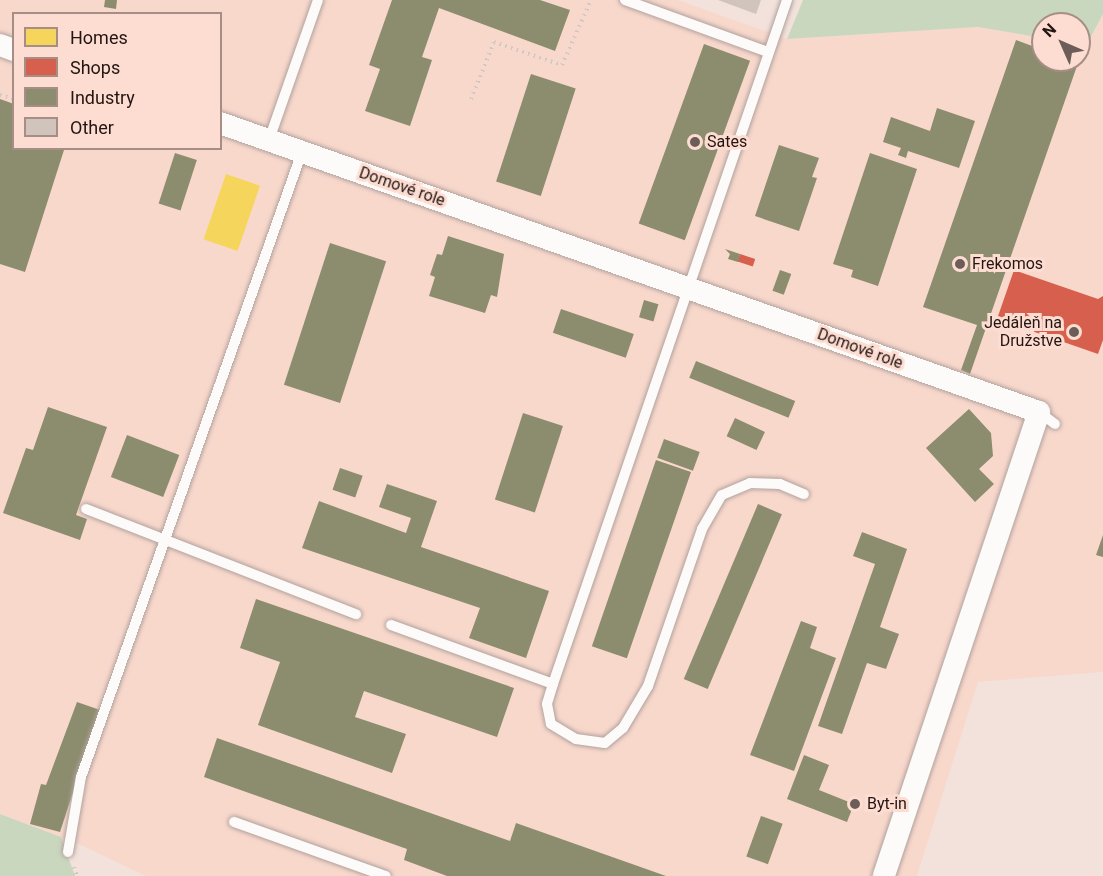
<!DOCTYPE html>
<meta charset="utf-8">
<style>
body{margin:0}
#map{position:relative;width:1103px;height:876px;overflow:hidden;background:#f3e2dc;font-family:Roboto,sans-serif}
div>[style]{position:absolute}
.built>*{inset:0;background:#f9d8cc}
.green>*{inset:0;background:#cad7bf}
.homes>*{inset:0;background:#f6d55c;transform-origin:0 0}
.shops>*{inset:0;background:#d6604d;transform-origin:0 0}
.industry>*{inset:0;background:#8c8c6e;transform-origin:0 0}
.building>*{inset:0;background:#d0c4bc}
.path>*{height:4px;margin-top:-2px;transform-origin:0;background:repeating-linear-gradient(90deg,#cdc7c5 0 1.5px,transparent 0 6px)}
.roads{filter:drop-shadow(0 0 2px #b1a29d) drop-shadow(0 0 2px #b1a29d)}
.service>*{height:10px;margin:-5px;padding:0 5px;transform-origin:5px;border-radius:5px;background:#fdfbfa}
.minor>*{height:22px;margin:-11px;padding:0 11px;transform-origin:11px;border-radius:11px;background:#fdfbfa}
.dots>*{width:16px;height:16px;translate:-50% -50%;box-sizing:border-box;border:3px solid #fdddd2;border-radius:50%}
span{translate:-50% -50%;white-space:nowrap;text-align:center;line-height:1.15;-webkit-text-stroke:6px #fdddd2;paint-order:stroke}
.poi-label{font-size:16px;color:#231511}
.left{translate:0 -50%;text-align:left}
.right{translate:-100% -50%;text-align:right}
.street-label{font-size:16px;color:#231511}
.legend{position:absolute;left:12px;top:12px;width:210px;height:138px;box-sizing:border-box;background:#fdddd2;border:2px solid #a68d85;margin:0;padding:8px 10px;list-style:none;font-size:18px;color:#231511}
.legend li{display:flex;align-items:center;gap:12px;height:30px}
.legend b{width:30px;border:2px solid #a68d85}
.north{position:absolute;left:1031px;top:12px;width:60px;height:60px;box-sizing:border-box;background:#fdddd2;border:2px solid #a68d85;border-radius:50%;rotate:315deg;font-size:16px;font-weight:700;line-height:24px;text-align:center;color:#231511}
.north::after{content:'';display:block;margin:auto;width:21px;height:27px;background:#6c5d58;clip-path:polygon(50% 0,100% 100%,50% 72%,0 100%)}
</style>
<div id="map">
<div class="built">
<i style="clip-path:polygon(evenodd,0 0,678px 0,787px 39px,978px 27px,1043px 38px,1043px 60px,1079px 60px,1079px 45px,1086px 46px,1103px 14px,1103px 672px,978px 682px,917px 876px,145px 876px,79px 844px,0 814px,0 0,14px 14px,220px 14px,220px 148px,14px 148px,14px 14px)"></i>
</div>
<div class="green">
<i style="clip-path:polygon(803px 0,1103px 0,1103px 14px,1086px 46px,1079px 45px,1079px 24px,1043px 24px,1043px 38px,978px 27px,787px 39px)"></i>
<i style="clip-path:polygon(0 814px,61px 837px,75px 876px,0 876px)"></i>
</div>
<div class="homes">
<i style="left:226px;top:174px;width:36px;height:69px;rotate:19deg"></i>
</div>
<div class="shops">
<i style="left:740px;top:254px;width:16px;height:8px;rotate:18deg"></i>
<i style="clip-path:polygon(1014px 270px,1098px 299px,1103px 296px,1103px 340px,1098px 354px,997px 319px)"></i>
</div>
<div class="industry">
<i style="clip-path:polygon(105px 0,117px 0,116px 9px,104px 7px)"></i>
<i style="clip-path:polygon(392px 0,540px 0,570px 10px,555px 51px,439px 8px,422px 57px,432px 60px,410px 126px,365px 111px,380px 69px,369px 65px)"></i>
<i style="clip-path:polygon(1016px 40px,1043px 50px,1043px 60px,1078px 63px,970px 374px,961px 370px,977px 325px,923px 307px)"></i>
<i style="left:704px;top:44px;width:49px;height:191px;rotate:20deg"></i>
<i style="left:531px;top:74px;width:47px;height:113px;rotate:18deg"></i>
<i style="clip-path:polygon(0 99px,14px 104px,14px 148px,64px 150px,25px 272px,0 264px)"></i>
<i style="clip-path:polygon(937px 108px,975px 121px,959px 168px,908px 151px,906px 158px,898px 155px,901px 148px,883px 142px,891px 117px,930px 131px)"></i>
<i style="clip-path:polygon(779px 145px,819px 158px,812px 177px,817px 178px,799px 231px,755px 216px)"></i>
<i style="left:175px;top:153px;width:23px;height:53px;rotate:18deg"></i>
<i style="clip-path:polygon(870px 153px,917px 169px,878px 286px,851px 277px,853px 270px,833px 264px)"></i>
<i style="clip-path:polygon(448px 236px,504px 254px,497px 297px,491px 295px,485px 313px,429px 296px,435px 277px,430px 275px,437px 254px,442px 255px)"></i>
<i style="left:330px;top:243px;width:59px;height:149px;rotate:18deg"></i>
<i style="clip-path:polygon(725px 249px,740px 254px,738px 262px,728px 259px,730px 254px)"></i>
<i style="left:780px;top:270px;width:12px;height:22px;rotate:20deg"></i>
<i style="left:644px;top:300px;width:15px;height:18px;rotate:16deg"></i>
<i style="left:561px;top:309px;width:77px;height:25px;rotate:19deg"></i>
<i style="left:696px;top:361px;width:107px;height:18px;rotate:22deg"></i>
<i style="clip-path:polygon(48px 407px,107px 427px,76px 515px,87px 519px,80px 540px,3px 513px,26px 448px,33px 450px)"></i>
<i style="clip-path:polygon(969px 409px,991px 433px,993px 456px,979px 469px,994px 484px,975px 502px,926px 448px)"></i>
<i style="left:523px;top:413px;width:42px;height:91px;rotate:18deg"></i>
<i style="left:735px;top:418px;width:33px;height:20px;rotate:25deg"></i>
<i style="left:127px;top:435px;width:56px;height:45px;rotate:21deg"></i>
<i style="left:664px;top:439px;width:38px;height:20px;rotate:20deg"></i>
<i style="left:656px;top:460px;width:37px;height:197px;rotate:19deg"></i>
<i style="left:340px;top:468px;width:24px;height:23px;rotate:19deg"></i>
<i style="clip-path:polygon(387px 484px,437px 501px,421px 547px,549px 591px,526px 658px,469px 638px,480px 608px,302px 548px,319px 501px,406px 533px,411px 518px,379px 507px)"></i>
<i style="left:758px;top:504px;width:26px;height:190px;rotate:23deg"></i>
<i style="clip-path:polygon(862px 532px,907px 549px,880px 627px,899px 634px,886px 669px,867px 663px,842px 734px,818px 726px,875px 564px,853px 556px)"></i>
<i style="clip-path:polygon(1103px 535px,1103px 557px,1096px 555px)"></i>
<i style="clip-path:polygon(256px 599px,514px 688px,497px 737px,364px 691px,355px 717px,406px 734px,392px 773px,258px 725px,280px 662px,240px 648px)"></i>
<i style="clip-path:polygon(801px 621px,817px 627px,810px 648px,836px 658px,794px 771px,750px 755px)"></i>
<i style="clip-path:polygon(77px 702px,100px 710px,60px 832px,30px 824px,41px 784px,46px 785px)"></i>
<i style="clip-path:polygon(217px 738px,510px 841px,516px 823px,666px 876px,447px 876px,404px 860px,407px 849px,204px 777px)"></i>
<i style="clip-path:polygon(804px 755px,829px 765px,819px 790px,854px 804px,847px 822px,787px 799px)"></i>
<i style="left:761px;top:816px;width:23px;height:43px;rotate:20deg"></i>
</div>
<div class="building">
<i style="clip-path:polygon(718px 0,761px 0,756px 14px)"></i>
</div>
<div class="path">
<i style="left:0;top:95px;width:15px;rotate:16deg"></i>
<i style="left:471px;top:99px;width:61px;rotate:-68deg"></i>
<i style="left:494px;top:42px;width:72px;rotate:18.7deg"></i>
<i style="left:562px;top:65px;width:71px;rotate:-66deg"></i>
<i style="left:74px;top:867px;width:9px;rotate:72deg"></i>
</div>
<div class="roads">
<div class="service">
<i style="left:625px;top:0;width:152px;rotate:20deg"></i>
<i style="left:787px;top:0;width:723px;rotate:108.89deg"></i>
<i style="left:553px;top:684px;width:21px;rotate:107deg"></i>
<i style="left:547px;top:704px;width:20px;rotate:79deg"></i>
<i style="left:551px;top:724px;width:29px;rotate:31deg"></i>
<i style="left:576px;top:739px;width:29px;rotate:8deg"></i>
<i style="left:605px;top:743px;width:23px;rotate:-40deg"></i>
<i style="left:623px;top:728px;width:49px;rotate:-59.2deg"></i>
<i style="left:648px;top:686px;width:166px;rotate:-71deg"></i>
<i style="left:702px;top:529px;width:39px;rotate:-60deg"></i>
<i style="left:722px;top:495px;width:30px;rotate:-23deg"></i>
<i style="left:750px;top:483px;width:30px;rotate:2deg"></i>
<i style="left:780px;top:484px;width:26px;rotate:23deg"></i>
<i style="left:269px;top:140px;width:148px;rotate:-70.7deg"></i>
<i style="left:1039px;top:412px;width:20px;rotate:37deg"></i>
<i style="left:86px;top:509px;width:290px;rotate:21.3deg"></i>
<i style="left:391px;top:625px;width:172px;rotate:20deg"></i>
<i style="left:234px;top:822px;width:161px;rotate:19.6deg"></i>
<i style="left:68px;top:852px;width:76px;rotate:-80.2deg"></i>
<i style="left:81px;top:777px;width:663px;rotate:-70.53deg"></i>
</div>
<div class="minor">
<i style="left:0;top:45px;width:15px;rotate:20deg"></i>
<i style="left:220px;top:123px;width:868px;rotate:19.44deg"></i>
<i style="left:1039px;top:412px;width:489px;rotate:108.5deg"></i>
</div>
</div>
<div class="dots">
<i style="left:695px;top:142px;background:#6c5d58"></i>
<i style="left:960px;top:264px;background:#6c5d58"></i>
<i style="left:1074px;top:332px;background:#6c5d58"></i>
<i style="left:855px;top:804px;background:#6c5d58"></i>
</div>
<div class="poi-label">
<span class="left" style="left:707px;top:142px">Sates</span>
<span class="left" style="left:972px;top:264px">Frekomos</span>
<span class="right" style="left:1062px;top:332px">Jedáleň na<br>Družstve</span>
<span class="left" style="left:867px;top:804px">Byt-in</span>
</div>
<div class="street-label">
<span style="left:402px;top:187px;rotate:19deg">Domové role</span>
<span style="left:860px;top:349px;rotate:20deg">Domové role</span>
</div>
<ul class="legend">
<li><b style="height:16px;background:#f6d55c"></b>Homes</li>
<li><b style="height:16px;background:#d6604d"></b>Shops</li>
<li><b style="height:16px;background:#8c8c6e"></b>Industry</li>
<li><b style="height:16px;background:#d0c4bc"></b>Other</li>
</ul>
<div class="north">N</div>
</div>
